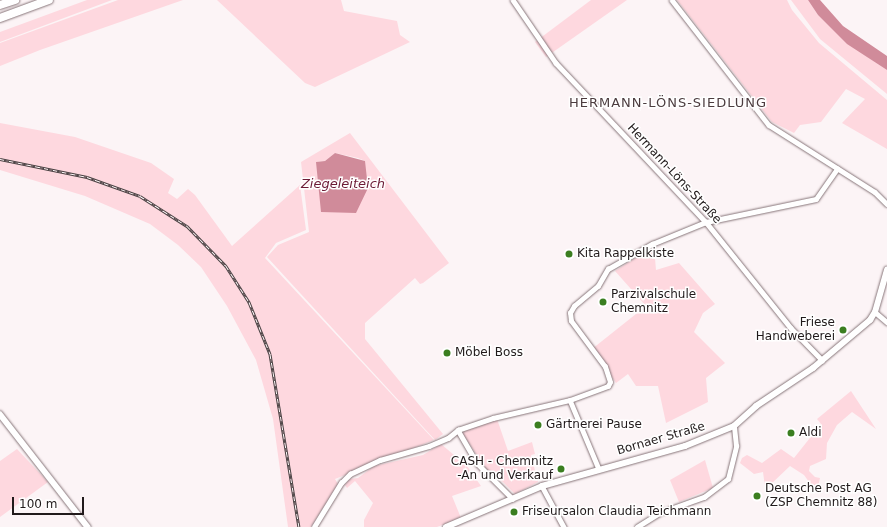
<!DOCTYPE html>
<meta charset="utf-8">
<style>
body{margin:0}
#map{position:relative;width:887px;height:527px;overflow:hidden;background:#fcf4f6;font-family:"DejaVu Sans",sans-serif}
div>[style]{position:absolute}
.green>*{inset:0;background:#fed8df}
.water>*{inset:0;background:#d08b9a}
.roads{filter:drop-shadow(0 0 1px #877579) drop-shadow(0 0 1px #877579)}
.minor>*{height:4.5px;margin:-2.25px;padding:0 2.25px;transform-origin:2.25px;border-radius:2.25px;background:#fff}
.tertiary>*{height:5.5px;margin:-2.75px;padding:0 2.75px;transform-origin:2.75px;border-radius:2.75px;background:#fff}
.secondary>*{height:6px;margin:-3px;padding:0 3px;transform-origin:3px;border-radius:3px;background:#fff}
.motorway>*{height:8px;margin:-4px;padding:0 4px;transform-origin:4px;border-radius:4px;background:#fff}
.rail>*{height:3px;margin-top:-1.5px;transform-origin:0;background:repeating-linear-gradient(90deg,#fff 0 4.5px,#484142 0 9px);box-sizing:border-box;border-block:1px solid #484142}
.dots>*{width:11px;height:11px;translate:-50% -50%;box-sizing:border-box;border:2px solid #fff;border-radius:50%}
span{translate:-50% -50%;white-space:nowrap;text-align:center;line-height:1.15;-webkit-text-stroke:3px #fff;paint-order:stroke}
.street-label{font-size:12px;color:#211a1b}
.poi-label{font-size:12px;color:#211a1b}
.left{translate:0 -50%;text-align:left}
.right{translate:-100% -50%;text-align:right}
.neighbourhood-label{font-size:13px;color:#4c3c3f;letter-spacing:1px}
.water-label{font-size:13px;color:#6d1b36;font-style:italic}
.scale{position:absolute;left:12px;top:497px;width:72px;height:18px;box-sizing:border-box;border:2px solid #211a1b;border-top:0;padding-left:5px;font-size:12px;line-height:14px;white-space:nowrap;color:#211a1b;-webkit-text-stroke:3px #fff;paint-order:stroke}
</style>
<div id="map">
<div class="green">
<i style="clip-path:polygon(87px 0,112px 0,0 42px,0 32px)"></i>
<i style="clip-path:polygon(118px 0,183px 0,40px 50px,0 66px,0 43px)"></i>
<i style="clip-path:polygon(217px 0,341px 0,344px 11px,397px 21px,400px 35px,410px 42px,315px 87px,305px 83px)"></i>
<i style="clip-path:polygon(591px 0,627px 0,546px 57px,535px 42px)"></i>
<i style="clip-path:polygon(677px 0,787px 0,792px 10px,819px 43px,887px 100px,887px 149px,842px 123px,865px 99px,846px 89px,821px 122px,800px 125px,794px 133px,772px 122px)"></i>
<i style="clip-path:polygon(791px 0,808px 0,818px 15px,847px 43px,887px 70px,887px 94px,820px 39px)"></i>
<i style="clip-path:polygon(0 123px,75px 137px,151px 163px,174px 179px,168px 193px,177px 199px,188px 189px,195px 195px,232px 246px,300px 185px,306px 230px,276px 243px,265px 258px,434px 440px,335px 479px,338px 484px,311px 527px,288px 527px,273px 419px,256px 360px,227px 306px,201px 267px,178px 245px,150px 224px,85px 196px,0 170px)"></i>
<i style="clip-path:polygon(evenodd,350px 133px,449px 263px,423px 283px,420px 284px,415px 278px,365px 323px,365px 339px,443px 434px,435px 440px,267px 257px,278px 245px,309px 232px,301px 162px,350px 133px,335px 153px,358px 158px,365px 161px,316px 162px,325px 161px,335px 153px)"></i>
<i style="clip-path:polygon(654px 246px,656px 270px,679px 263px,715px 304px,703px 313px,694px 332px,725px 363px,706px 378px,708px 402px,666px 423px,658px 386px,636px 386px,628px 374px,616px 383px,592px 349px,646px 306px,615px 271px)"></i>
<i style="clip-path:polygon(851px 391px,876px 429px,852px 412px,837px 425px,827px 443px,826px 459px,810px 466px,809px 471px,815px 477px,820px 478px,818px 487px,812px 486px,804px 475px,790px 466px,770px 485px,765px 487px,763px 472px,754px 474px,740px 463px,742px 458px,747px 455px,762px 463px,781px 449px,794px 458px,821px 424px,817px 419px)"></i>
<i style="clip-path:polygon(497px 419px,508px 451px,532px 442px,535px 454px,531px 455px,538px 482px,515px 494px,497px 476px,486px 469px,463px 434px,464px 430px)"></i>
<i style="clip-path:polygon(441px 444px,467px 466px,481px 486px,452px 496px,461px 518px,437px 527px,364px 527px,364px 520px,373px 503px,355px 481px,347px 488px,345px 485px,349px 479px,358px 478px,374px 466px,423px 455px)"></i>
<i style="clip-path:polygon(17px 449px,48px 482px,0 517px,0 461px)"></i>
<i style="clip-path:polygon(705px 460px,713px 488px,679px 502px,670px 480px)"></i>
</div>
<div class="water">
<i style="clip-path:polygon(808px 0,820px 0,843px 26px,887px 56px,887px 70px,847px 44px,818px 15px)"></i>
<i style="clip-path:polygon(335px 153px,365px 161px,368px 188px,356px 213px,321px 212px,316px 162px,325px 161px)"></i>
</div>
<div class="roads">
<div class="minor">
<i style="left:513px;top:0;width:76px;rotate:55.7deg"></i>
<i style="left:556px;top:63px;width:219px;rotate:46.7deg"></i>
<i style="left:706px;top:222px;width:136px;rotate:51.3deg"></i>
<i style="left:791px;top:328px;width:45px;rotate:45.9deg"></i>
<i style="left:672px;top:0;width:158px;rotate:52.2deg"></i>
<i style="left:769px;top:125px;width:125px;rotate:32.3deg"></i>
<i style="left:875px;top:192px;width:17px;rotate:45deg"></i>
<i style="left:875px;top:312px;width:16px;rotate:40deg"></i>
<i style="left:570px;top:400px;width:75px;rotate:67.2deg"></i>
<i style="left:458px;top:430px;width:39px;rotate:60deg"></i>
<i style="left:478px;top:464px;width:49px;rotate:45deg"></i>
<i style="left:542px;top:486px;width:47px;rotate:61.8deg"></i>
<i style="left:314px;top:527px;width:52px;rotate:-58.5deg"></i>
<i style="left:341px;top:483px;width:13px;rotate:-45deg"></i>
<i style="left:350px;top:474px;width:33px;rotate:-25deg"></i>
<i style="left:380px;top:460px;width:51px;rotate:-15.9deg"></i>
<i style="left:429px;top:446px;width:21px;rotate:-23deg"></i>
<i style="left:448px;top:438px;width:13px;rotate:-39deg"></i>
<i style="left:458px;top:430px;width:37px;rotate:-19deg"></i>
<i style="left:493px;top:418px;width:79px;rotate:-13.2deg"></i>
<i style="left:570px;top:400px;width:40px;rotate:-20.2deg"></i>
<i style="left:608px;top:386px;width:4px;rotate:-63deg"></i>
<i style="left:610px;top:382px;width:16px;rotate:-108deg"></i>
<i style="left:605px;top:367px;width:57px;rotate:-126.5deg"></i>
<i style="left:571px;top:321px;width:8px;rotate:-97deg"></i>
<i style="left:570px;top:313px;width:8px;rotate:-60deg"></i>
<i style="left:574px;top:306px;width:31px;rotate:-40deg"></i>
<i style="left:598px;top:286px;width:20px;rotate:-60deg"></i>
<i style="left:608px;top:269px;width:51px;rotate:-29.6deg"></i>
<i style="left:652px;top:244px;width:58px;rotate:-22.2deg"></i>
<i style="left:706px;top:222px;width:112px;rotate:-11.8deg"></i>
<i style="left:816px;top:199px;width:37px;rotate:-55deg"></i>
<i style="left:637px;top:527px;width:26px;rotate:-32deg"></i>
<i style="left:659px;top:513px;width:48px;rotate:-19.6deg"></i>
<i style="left:704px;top:497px;width:30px;rotate:-37deg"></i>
<i style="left:728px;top:479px;width:34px;rotate:-76deg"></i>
<i style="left:736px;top:446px;width:20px;rotate:-96deg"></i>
</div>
<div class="tertiary">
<i style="left:0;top:414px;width:143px;rotate:52.1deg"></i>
</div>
<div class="secondary">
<i style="left:446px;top:527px;width:104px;rotate:-23.1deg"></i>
<i style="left:542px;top:486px;width:148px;rotate:-15.6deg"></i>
<i style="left:685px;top:446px;width:53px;rotate:-22.2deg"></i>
<i style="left:734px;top:426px;width:30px;rotate:-42deg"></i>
<i style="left:756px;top:406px;width:69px;rotate:-33.7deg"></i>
<i style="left:813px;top:368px;width:75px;rotate:-40.1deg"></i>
<i style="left:870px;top:320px;width:9px;rotate:-58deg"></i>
<i style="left:875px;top:312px;width:44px;rotate:-74.1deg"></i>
</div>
<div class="motorway">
<i style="left:0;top:5px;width:16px;rotate:-18deg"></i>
<i style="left:0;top:18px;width:52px;rotate:-20.2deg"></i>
</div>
</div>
<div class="rail">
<i style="left:0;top:159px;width:89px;rotate:11.7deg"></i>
<i style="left:87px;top:177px;width:56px;rotate:19.7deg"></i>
<i style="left:140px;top:196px;width:56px;rotate:32.6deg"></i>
<i style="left:187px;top:226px;width:56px;rotate:45.7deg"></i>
<i style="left:226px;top:266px;width:43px;rotate:57.4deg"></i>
<i style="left:249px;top:302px;width:56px;rotate:68deg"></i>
<i style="left:270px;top:354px;width:175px;rotate:80.5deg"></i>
</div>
<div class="dots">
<i style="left:569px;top:254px;background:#3b7e20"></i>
<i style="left:603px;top:302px;background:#3b7e20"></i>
<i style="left:843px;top:330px;background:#3b7e20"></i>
<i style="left:447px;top:353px;background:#3b7e20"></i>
<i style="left:538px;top:425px;background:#3b7e20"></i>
<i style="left:791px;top:433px;background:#3b7e20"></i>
<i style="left:561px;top:469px;background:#3b7e20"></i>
<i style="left:757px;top:496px;background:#3b7e20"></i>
<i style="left:514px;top:512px;background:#3b7e20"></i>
</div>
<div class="street-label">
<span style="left:674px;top:174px;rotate:47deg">Hermann-Löns-Straße</span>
<span style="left:661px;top:439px;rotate:-16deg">Bornaer Straße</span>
</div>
<div class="poi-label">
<span class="left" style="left:577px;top:254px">Kita Rappelkiste</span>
<span class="left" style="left:611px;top:302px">Parzivalschule<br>Chemnitz</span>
<span class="right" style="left:835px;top:330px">Friese<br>Handweberei</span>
<span class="left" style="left:455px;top:353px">Möbel Boss</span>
<span class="left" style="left:546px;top:425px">Gärtnerei Pause</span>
<span class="left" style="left:799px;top:433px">Aldi</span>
<span class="right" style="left:553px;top:469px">CASH - Chemnitz<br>-An und Verkauf</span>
<span class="left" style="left:765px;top:496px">Deutsche Post AG<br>(ZSP Chemnitz 88)</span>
<span class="left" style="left:522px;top:512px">Friseursalon Claudia Teichmann</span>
</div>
<div class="neighbourhood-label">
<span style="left:668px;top:103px">HERMANN-LÖNS-SIEDLUNG</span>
</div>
<div class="water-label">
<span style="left:343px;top:184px">Ziegeleiteich</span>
</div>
<div class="scale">100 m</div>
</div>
